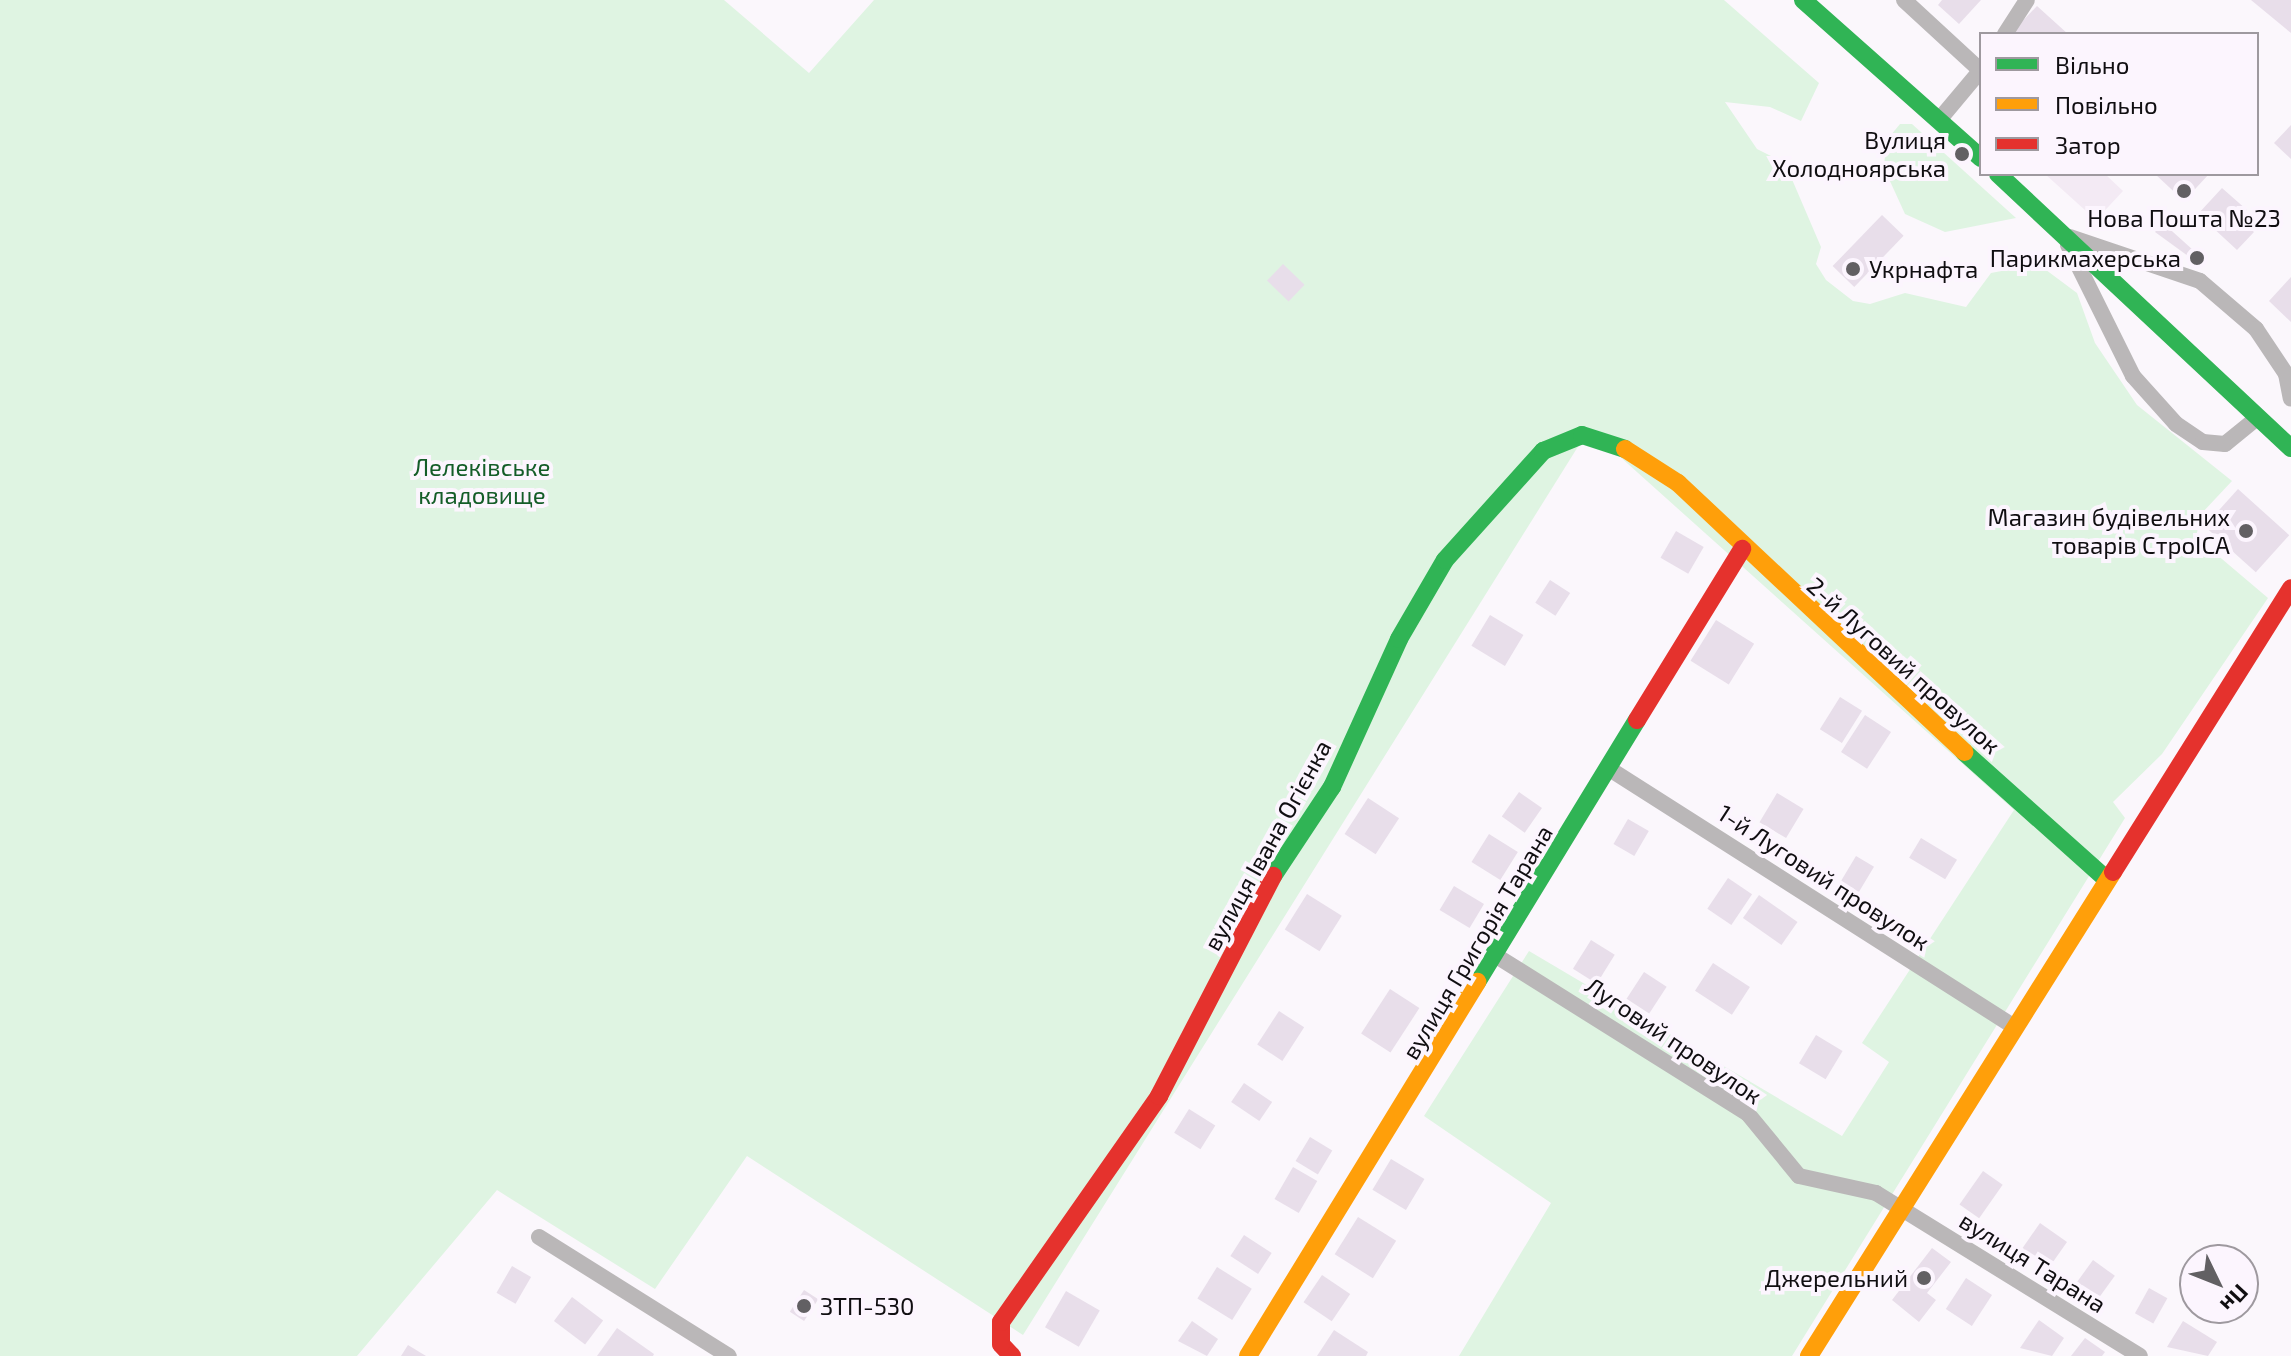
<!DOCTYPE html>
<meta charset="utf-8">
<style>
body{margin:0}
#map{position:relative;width:2291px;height:1356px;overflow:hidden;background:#fbf7fc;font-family:"Exo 2",sans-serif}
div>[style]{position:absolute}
.built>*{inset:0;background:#f3eaf4}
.green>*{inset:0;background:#dff4e2}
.building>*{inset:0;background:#e8deea;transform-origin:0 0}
.street>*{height:16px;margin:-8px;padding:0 8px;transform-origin:8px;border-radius:8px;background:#bab7b8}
.fast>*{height:18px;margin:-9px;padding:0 9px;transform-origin:9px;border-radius:9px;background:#30b455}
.slow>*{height:18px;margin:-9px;padding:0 9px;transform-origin:9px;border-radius:9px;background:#ff9f0a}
.jam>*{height:18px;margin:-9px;padding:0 9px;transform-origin:9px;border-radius:9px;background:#e5322d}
.dots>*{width:22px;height:22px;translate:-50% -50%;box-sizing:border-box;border:4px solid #fcf5fe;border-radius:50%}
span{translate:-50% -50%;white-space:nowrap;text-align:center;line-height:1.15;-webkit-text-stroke:8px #fcf5fe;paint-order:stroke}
.poi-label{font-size:24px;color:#100e11}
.right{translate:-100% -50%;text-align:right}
.left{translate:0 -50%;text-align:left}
.park-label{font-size:24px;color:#145d28}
.street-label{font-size:24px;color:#100e11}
.legend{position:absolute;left:1979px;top:32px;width:280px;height:144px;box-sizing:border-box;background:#fcf5fe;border:2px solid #9e999f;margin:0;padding:10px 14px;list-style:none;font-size:24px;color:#100e11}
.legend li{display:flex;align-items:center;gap:16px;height:40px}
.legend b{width:40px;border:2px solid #9e999f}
.north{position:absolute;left:2179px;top:1244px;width:80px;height:80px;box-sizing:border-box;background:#fcf5fe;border:2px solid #9e999f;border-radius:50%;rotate:133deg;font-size:22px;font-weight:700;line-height:32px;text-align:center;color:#100e11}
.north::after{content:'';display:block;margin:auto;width:28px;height:36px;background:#626063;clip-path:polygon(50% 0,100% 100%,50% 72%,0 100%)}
</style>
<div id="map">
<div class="built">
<i style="clip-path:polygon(2045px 174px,2105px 174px,2123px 191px,2096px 220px)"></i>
</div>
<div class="green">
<i style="clip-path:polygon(0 0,724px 0,809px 73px,874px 0,1724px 0,1819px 83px,1801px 121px,1770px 107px,1725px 102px,1757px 149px,1785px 163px,1821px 247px,1816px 264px,1826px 280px,1853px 301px,1870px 304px,1905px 293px,1966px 307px,1991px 273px,2038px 264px,2077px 293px,2095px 343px,2137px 405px,2232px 481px,2201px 514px,2196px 537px,2268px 598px,2162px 754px,2113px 802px,2125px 818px,1792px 1356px,1459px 1356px,1551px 1203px,1424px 1116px,1529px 951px,1842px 1136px,1889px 1062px,1862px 1043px,2014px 810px,1589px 429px,1023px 1335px,747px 1156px,655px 1289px,497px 1190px,357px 1356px,0 1356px)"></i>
<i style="clip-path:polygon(1900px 124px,1912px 124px,2016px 218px,1945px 232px,1905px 214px,1884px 168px,1886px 141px)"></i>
</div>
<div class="building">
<i style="clip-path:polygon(1942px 0,1981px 0,1959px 24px,1938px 5px)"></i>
<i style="clip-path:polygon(2251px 0,2291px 0,2291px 33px)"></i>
<i style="clip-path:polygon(2037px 6px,2068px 34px,2010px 34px)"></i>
<i style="clip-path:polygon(2291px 125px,2291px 159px,2274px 143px)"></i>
<i style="clip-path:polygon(2155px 174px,2209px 174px,2184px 201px)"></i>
<i style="clip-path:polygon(2222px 188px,2247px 210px,2239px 219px,2254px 232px,2237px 250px,2198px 214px)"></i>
<i style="left:1882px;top:215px;width:30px;height:71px;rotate:44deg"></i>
<i style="clip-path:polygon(2163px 223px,2203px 259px,2199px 264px,2155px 232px)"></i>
<i style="left:1283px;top:264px;width:30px;height:23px;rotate:44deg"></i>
<i style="clip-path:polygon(2291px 277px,2291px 322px,2269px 301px)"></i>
<i style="left:2238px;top:489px;width:69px;height:50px;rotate:42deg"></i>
<i style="left:1676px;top:531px;width:32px;height:31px;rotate:30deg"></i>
<i style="left:1550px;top:580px;width:24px;height:27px;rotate:33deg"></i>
<i style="left:1490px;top:615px;width:39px;height:36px;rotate:31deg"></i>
<i style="left:1716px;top:620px;width:45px;height:48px;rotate:32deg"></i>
<i style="left:1840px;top:697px;width:26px;height:38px;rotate:32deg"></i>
<i style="left:1865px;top:715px;width:31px;height:44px;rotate:33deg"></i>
<i style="left:1519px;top:792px;width:28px;height:30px;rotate:35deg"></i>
<i style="left:1777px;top:793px;width:31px;height:34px;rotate:31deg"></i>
<i style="left:1368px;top:798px;width:37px;height:43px;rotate:33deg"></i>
<i style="left:1628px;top:819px;width:24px;height:29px;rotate:30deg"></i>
<i style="left:1489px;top:834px;width:34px;height:33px;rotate:32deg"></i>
<i style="left:1921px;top:838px;width:42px;height:23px;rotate:31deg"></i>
<i style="left:1856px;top:856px;width:21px;height:39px;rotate:31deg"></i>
<i style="left:1728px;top:878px;width:29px;height:37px;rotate:34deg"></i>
<i style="left:1454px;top:886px;width:35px;height:28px;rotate:31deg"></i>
<i style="left:1307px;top:894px;width:41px;height:42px;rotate:32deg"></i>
<i style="left:1759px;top:895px;width:47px;height:28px;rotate:35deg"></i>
<i style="left:1591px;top:940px;width:28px;height:34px;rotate:32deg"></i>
<i style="left:1713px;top:963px;width:44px;height:33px;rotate:33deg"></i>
<i style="left:1644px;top:972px;width:27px;height:32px;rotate:33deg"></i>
<i style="left:1390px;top:989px;width:35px;height:53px;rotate:33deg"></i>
<i style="left:1279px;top:1011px;width:30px;height:40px;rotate:33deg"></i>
<i style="left:1816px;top:1035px;width:31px;height:33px;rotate:31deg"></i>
<i style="left:1244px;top:1083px;width:34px;height:23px;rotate:34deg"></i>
<i style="left:1189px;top:1109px;width:31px;height:28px;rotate:32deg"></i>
<i style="left:1310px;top:1137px;width:26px;height:28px;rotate:31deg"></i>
<i style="left:1391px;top:1159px;width:39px;height:36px;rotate:31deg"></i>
<i style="left:1293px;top:1167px;width:28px;height:37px;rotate:30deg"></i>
<i style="left:1983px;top:1171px;width:24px;height:41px;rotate:35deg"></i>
<i style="left:1358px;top:1217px;width:45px;height:44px;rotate:32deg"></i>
<i style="left:2040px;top:1223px;width:33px;height:31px;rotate:35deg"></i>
<i style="left:1244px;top:1235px;width:33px;height:25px;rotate:33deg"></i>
<i style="clip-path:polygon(1932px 1248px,1951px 1262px,1927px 1293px,1936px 1300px,1919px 1322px,1892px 1300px)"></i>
<i style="left:2093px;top:1260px;width:27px;height:29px;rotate:36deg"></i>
<i style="left:512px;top:1266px;width:22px;height:31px;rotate:30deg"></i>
<i style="left:1217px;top:1267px;width:41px;height:37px;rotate:32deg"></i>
<i style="left:1322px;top:1275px;width:34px;height:33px;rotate:34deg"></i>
<i style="left:1966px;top:1278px;width:31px;height:37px;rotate:33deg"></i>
<i style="left:2149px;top:1288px;width:21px;height:29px;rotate:29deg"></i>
<i style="left:804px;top:1290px;width:17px;height:26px;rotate:33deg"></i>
<i style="left:1066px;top:1291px;width:39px;height:42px;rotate:30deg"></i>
<i style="left:572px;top:1297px;width:39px;height:30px;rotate:37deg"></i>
<i style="clip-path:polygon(2039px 1320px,2064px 1338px,2052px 1356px,2020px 1348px)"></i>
<i style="clip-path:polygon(1192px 1321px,1218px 1339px,1207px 1356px,1178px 1341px)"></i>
<i style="clip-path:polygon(2183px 1321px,2217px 1342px,2208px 1356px,2167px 1347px)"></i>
<i style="clip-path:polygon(617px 1328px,654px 1354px,653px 1356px,597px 1356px)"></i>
<i style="clip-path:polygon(1334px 1330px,1368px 1352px,1366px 1356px,1317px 1356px)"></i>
<i style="clip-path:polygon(2085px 1338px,2105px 1352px,2102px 1356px,2071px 1356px)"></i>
<i style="clip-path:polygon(408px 1345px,426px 1356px,401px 1356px)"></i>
</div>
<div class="street">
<i style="left:1904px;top:0;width:105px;rotate:42.7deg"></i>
<i style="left:2005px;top:34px;width:40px;rotate:-57.1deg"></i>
<i style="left:1939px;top:120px;width:65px;rotate:-50deg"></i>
<i style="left:2070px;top:237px;width:137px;rotate:18.7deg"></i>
<i style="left:2200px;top:281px;width:74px;rotate:40.6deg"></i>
<i style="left:2256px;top:329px;width:54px;rotate:56.3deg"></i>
<i style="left:2286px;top:374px;width:25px;rotate:79deg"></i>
<i style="left:2068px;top:245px;width:146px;rotate:63.6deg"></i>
<i style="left:2133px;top:376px;width:64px;rotate:48.1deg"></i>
<i style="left:2176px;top:424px;width:32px;rotate:34deg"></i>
<i style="left:2203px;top:442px;width:22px;rotate:5deg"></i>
<i style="left:2225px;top:444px;width:41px;rotate:-39.1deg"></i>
<i style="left:1608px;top:768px;width:482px;rotate:32.5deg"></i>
<i style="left:1498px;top:957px;width:295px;rotate:32.1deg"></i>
<i style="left:1748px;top:1114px;width:80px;rotate:50.6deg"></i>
<i style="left:1799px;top:1176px;width:79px;rotate:12.4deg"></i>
<i style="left:1876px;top:1193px;width:310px;rotate:31.7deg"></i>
<i style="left:539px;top:1237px;width:224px;rotate:32.1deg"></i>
</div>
<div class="fast">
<i style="left:1803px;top:0;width:238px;rotate:41.6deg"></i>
<i style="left:1998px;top:174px;width:401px;rotate:43.1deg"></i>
<i style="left:1964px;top:752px;width:188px;rotate:41.8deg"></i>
<i style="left:1273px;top:876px;width:107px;rotate:-56.5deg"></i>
<i style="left:1332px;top:787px;width:162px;rotate:-65.6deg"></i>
<i style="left:1399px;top:639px;width:91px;rotate:-59.8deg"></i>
<i style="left:1445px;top:560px;width:147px;rotate:-48deg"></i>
<i style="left:1543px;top:451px;width:42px;rotate:-22.3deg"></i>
<i style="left:1582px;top:435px;width:45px;rotate:18deg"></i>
<i style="left:1477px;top:982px;width:307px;rotate:-58.6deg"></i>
</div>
<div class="slow">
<i style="left:1625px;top:449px;width:63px;rotate:32.7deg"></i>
<i style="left:1678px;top:483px;width:393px;rotate:43.2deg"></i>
<i style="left:1248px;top:1356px;width:439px;rotate:-58.5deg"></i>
<i style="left:1809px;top:1356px;width:572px;rotate:-57.87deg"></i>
</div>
<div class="jam">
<i style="left:1637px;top:720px;width:201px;rotate:-58.4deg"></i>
<i style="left:2113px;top:872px;width:335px;rotate:-57.9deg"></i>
<i style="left:1012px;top:1356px;width:16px;rotate:-133deg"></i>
<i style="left:1001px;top:1344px;width:22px;rotate:-90deg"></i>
<i style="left:1001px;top:1322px;width:276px;rotate:-55deg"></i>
<i style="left:1159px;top:1096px;width:248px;rotate:-62.6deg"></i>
</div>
<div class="dots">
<i style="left:1962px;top:154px;background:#626063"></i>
<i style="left:2184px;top:191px;background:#626063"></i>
<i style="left:2197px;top:258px;background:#626063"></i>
<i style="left:1853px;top:269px;background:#626063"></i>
<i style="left:2246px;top:531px;background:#626063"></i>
<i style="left:1924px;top:1278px;background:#626063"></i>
<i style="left:804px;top:1306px;background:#626063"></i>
</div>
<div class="poi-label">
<span class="right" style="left:1946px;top:154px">Вулиця<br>Холодноярська</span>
<span style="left:2184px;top:218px">Нова Пошта №23</span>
<span class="right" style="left:2181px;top:258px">Парикмахерська</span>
<span class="left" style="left:1869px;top:269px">Укрнафта</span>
<span class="right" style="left:2230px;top:531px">Магазин будівельних<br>товарів СтроІСА</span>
<span class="right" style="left:1908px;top:1278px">Джерельний</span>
<span class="left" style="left:820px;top:1306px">ЗТП-530</span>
</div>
<div class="park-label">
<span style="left:482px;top:481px">Лелеківське<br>кладовище</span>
</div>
<div class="street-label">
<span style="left:1904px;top:665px;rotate:42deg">2-й Луговий провулок</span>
<span style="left:1267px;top:845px;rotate:-61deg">вулиця Івана Огієнка</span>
<span style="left:1824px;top:877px;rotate:33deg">1-й Луговий провулок</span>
<span style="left:1477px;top:942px;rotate:-59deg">вулиця Григорія Тарана</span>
<span style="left:1674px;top:1040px;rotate:34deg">Луговий провулок</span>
<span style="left:2033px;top:1262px;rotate:32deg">вулиця Тарана</span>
</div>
<ul class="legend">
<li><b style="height:10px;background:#30b455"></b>Вільно</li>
<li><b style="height:10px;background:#ff9f0a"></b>Повільно</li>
<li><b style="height:10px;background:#e5322d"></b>Затор</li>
</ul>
<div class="north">Пн</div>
</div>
